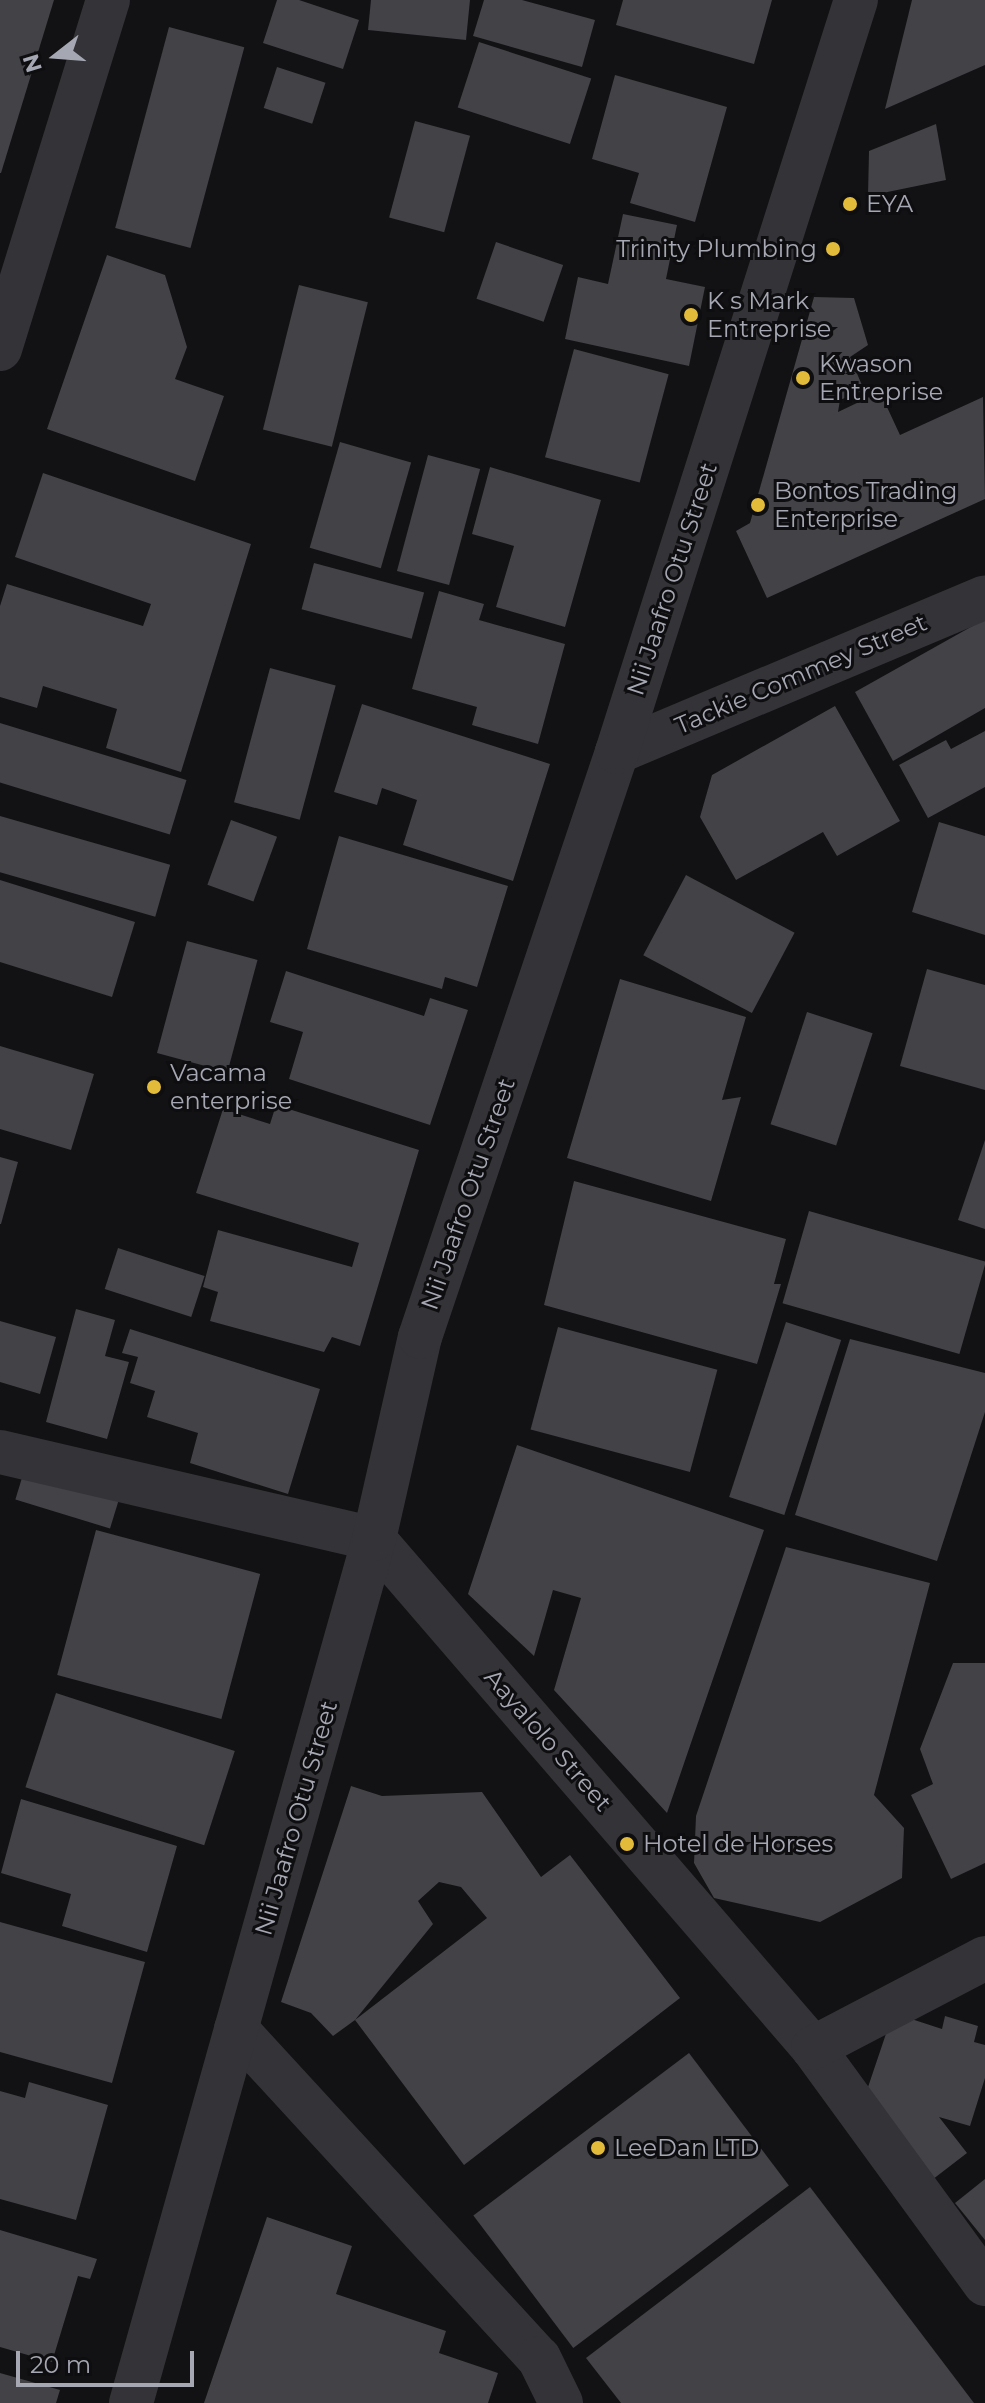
<!DOCTYPE html>
<style>
body{margin:0}
#map{position:relative;width:985px;height:2403px;overflow:hidden;background:#121214;font-family:Montserrat,sans-serif}
div>[style]{position:absolute}
.building>*{inset:0;background:#424247;transform-origin:0 0}
.minor>*{height:44px;margin:-22px;padding:0 22px;transform-origin:22px;border-radius:22px;background:#343438}
.dots>*{width:22px;height:22px;translate:-50% -50%;box-sizing:border-box;border:4px solid #0e0d0f;border-radius:50%}
span{translate:-50% -50%;white-space:nowrap;text-align:center;line-height:1.15;-webkit-text-stroke:6px #0e0d0f;paint-order:stroke}
.poi-label{font-size:24px;color:#a5a8b3}
.left{translate:0 -50%;text-align:left}
.right{translate:-100% -50%;text-align:right}
.street-label{font-size:24px;color:#a5a8b3}
.north{position:absolute;left:16px;top:16px;width:80px;height:80px;-webkit-text-stroke:6px #0e0d0f;paint-order:stroke;rotate:253deg;font-size:22px;font-weight:700;line-height:32px;text-align:center;color:#a5a8b3}
.north::after{content:'';display:block;margin:auto;width:28px;height:36px;background:#a5a8b3;clip-path:polygon(50% 0,100% 100%,50% 72%,0 100%)}
.scale{position:absolute;left:16px;top:2351px;width:178px;height:36px;box-sizing:border-box;border:4px solid #a5a8b3;border-top:0;padding-left:10px;font-size:24px;line-height:28px;white-space:nowrap;color:#a5a8b3;-webkit-text-stroke:6px #0e0d0f;paint-order:stroke}
</style>
<div id="map">
<div class="building">
<i style="clip-path:polygon(0 0,54px 0,1px 173px,0 173px)"></i>
<i style="clip-path:polygon(277px 0,299px 0,359px 20px,343px 69px,263px 43px)"></i>
<i style="clip-path:polygon(371px 0,470px 0,466px 40px,368px 30px)"></i>
<i style="clip-path:polygon(484px 0,522px 0,595px 20px,582px 67px,473px 36px)"></i>
<i style="clip-path:polygon(623px 0,772px 0,754px 64px,616px 25px)"></i>
<i style="clip-path:polygon(912px 0,985px 0,985px 65px,885px 109px)"></i>
<i style="left:169px;top:27px;width:78px;height:208px;rotate:15deg"></i>
<i style="left:479px;top:42px;width:118px;height:69px;rotate:18deg"></i>
<i style="left:277px;top:67px;width:51px;height:43px;rotate:18deg"></i>
<i style="clip-path:polygon(615px 75px,727px 107px,695px 222px,630px 203px,639px 173px,592px 159px)"></i>
<i style="left:415px;top:121px;width:57px;height:100px;rotate:15deg"></i>
<i style="clip-path:polygon(936px 124px,946px 180px,868px 196px,869px 151px)"></i>
<i style="clip-path:polygon(623px 214px,677px 225px,666px 279px,705px 287px,689px 366px,565px 339px,578px 277px,608px 284px)"></i>
<i style="left:496px;top:242px;width:71px;height:60px;rotate:19deg"></i>
<i style="clip-path:polygon(107px 255px,165px 275px,187px 347px,175px 379px,224px 396px,195px 481px,47px 429px)"></i>
<i style="left:299px;top:285px;width:71px;height:149px;rotate:14deg"></i>
<i style="clip-path:polygon(814px 297px,854px 298px,868px 345px,850px 357px,864px 390px,840px 400px,838px 412px,880px 392px,900px 435px,983px 397px,985px 499px,767px 598px,736px 531px,750px 523px)"></i>
<i style="left:574px;top:349px;width:98px;height:112px;rotate:15deg"></i>
<i style="left:340px;top:442px;width:74px;height:110px;rotate:16deg"></i>
<i style="left:428px;top:455px;width:54px;height:120px;rotate:15deg"></i>
<i style="clip-path:polygon(490px 467px,601px 500px,565px 627px,496px 607px,514px 546px,472px 534px)"></i>
<i style="clip-path:polygon(43px 473px,251px 544px,181px 772px,106px 748px,117px 709px,43px 686px,37px 708px,0 697px,0 606px,7px 584px,143px 626px,151px 604px,15px 557px)"></i>
<i style="left:314px;top:563px;width:114px;height:48px;rotate:15deg"></i>
<i style="clip-path:polygon(439px 591px,484px 604px,479px 620px,565px 644px,538px 744px,472px 725px,477px 707px,412px 689px)"></i>
<i style="clip-path:polygon(985px 619px,985px 708px,893px 761px,855px 692px)"></i>
<i style="left:270px;top:668px;width:68px;height:139px;rotate:15deg"></i>
<i style="clip-path:polygon(362px 704px,550px 764px,513px 881px,403px 845px,417px 800px,382px 788px,377px 805px,334px 792px)"></i>
<i style="clip-path:polygon(835px 706px,900px 821px,837px 856px,823px 832px,736px 880px,700px 817px,712px 775px)"></i>
<i style="left:0;top:723px;width:195px;height:57px;rotate:17deg"></i>
<i style="clip-path:polygon(985px 731px,985px 787px,928px 818px,899px 765px,946px 740px,951px 749px)"></i>
<i style="left:0;top:816px;width:177px;height:54px;rotate:16deg"></i>
<i style="left:231px;top:820px;width:49px;height:69px;rotate:20deg"></i>
<i style="clip-path:polygon(939px 822px,985px 836px,985px 935px,912px 912px)"></i>
<i style="clip-path:polygon(339px 836px,508px 886px,477px 987px,445px 977px,442px 989px,307px 949px)"></i>
<i style="left:686px;top:875px;width:123px;height:91px;rotate:28deg"></i>
<i style="clip-path:polygon(0 880px,135px 922px,112px 997px,0 962px)"></i>
<i style="left:187px;top:941px;width:73px;height:116px;rotate:15deg"></i>
<i style="clip-path:polygon(927px 969px,985px 985px,985px 1090px,900px 1066px)"></i>
<i style="clip-path:polygon(286px 971px,424px 1016px,430px 998px,468px 1010px,430px 1125px,289px 1079px,303px 1032px,270px 1022px)"></i>
<i style="clip-path:polygon(620px 979px,746px 1017px,722px 1100px,741px 1097px,711px 1201px,567px 1158px)"></i>
<i style="left:807px;top:1012px;width:69px;height:118px;rotate:18deg"></i>
<i style="clip-path:polygon(0 1046px,94px 1074px,71px 1150px,0 1129px)"></i>
<i style="clip-path:polygon(276px 1105px,419px 1150px,360px 1346px,332px 1337px,324px 1352px,210px 1321px,218px 1292px,203px 1287px,218px 1230px,352px 1267px,359px 1243px,196px 1193px,223px 1109px,270px 1124px)"></i>
<i style="clip-path:polygon(985px 1140px,985px 1229px,958px 1220px)"></i>
<i style="clip-path:polygon(0 1157px,18px 1162px,1px 1224px,0 1224px)"></i>
<i style="clip-path:polygon(574px 1181px,786px 1239px,774px 1284px,781px 1284px,757px 1364px,544px 1305px)"></i>
<i style="left:809px;top:1211px;width:184px;height:96px;rotate:16deg"></i>
<i style="left:118px;top:1248px;width:91px;height:43px;rotate:18deg"></i>
<i style="clip-path:polygon(76px 1309px,115px 1320px,105px 1356px,129px 1362px,107px 1439px,46px 1422px)"></i>
<i style="clip-path:polygon(0 1321px,56px 1337px,40px 1394px,0 1382px)"></i>
<i style="left:786px;top:1322px;width:58px;height:184px;rotate:18deg"></i>
<i style="left:558px;top:1327px;width:165px;height:106px;rotate:15deg"></i>
<i style="clip-path:polygon(130px 1329px,320px 1389px,288px 1494px,190px 1463px,198px 1433px,147px 1417px,155px 1391px,130px 1383px,138px 1357px,122px 1353px)"></i>
<i style="clip-path:polygon(850px 1339px,985px 1373px,985px 1412px,937px 1561px,795px 1515px)"></i>
<i style="clip-path:polygon(517px 1445px,764px 1530px,667px 1813px,554px 1690px,581px 1598px,553px 1590px,534px 1656px,468px 1594px)"></i>
<i style="left:25px;top:1468px;width:99px;height:33px;rotate:17deg"></i>
<i style="left:96px;top:1530px;width:170px;height:150px;rotate:15deg"></i>
<i style="clip-path:polygon(786px 1547px,930px 1583px,874px 1795px,904px 1828px,902px 1878px,820px 1922px,714px 1898px,694px 1863px,696px 1816px)"></i>
<i style="clip-path:polygon(953px 1663px,985px 1663px,985px 1863px,951px 1879px,911px 1795px,933px 1784px,920px 1749px)"></i>
<i style="left:56px;top:1693px;width:188px;height:99px;rotate:18deg"></i>
<i style="clip-path:polygon(351px 1786px,382px 1796px,482px 1792px,541px 1877px,570px 1855px,680px 1998px,464px 2165px,355px 2020px,487px 1918px,461px 1887px,439px 1882px,418px 1901px,433px 1924px,355px 2020px,333px 2036px,311px 2013px,281px 2002px)"></i>
<i style="clip-path:polygon(21px 1799px,177px 1846px,147px 1952px,62px 1926px,71px 1894px,1px 1873px)"></i>
<i style="clip-path:polygon(0 1922px,145px 1962px,112px 2083px,0 2052px)"></i>
<i style="clip-path:polygon(893px 2013px,942px 2029px,945px 2016px,978px 2026px,974px 2042px,985px 2045px,985px 2078px,970px 2126px,939px 2117px,967px 2153px,928px 2183px,866px 2093px)"></i>
<i style="left:689px;top:2053px;width:166px;height:270px;rotate:53deg"></i>
<i style="clip-path:polygon(29px 2082px,108px 2105px,76px 2220px,0 2199px,0 2091px,25px 2098px)"></i>
<i style="clip-path:polygon(985px 2179px,985px 2240px,955px 2203px)"></i>
<i style="clip-path:polygon(810px 2187px,974px 2403px,621px 2403px,586px 2358px)"></i>
<i style="clip-path:polygon(267px 2217px,352px 2246px,336px 2294px,446px 2331px,439px 2353px,498px 2373px,488px 2403px,204px 2403px)"></i>
<i style="clip-path:polygon(0 2230px,97px 2259px,90px 2279px,78px 2276px,52px 2362px,0 2347px)"></i>
<i style="clip-path:polygon(0 2373px,60px 2390px,56px 2403px,0 2403px)"></i>
</div>
<div class="minor">
<i style="left:0;top:349px;width:365px;rotate:-72.8deg"></i>
<i style="left:617px;top:752px;width:399px;rotate:-22.8deg"></i>
<i style="left:0;top:1452px;width:384px;rotate:13.1deg"></i>
<i style="left:374px;top:1539px;width:672px;rotate:49.22deg"></i>
<i style="left:813px;top:2048px;width:292px;rotate:53.9deg"></i>
<i style="left:236px;top:2029px;width:447px;rotate:47.4deg"></i>
<i style="left:539px;top:2358px;width:50px;rotate:63.9deg"></i>
<i style="left:813px;top:2048px;width:194px;rotate:-27.6deg"></i>
<i style="left:131px;top:2403px;width:898px;rotate:-74.29deg"></i>
<i style="left:374px;top:1539px;width:207px;rotate:-77.2deg"></i>
<i style="left:420px;top:1337px;width:617px;rotate:-71.39deg"></i>
<i style="left:617px;top:752px;width:789px;rotate:-72.37deg"></i>
</div>
<div class="dots">
<i style="left:850px;top:204px;background:#e3bb3b"></i>
<i style="left:833px;top:249px;background:#e3bb3b"></i>
<i style="left:691px;top:315px;background:#e3bb3b"></i>
<i style="left:803px;top:378px;background:#e3bb3b"></i>
<i style="left:758px;top:505px;background:#e3bb3b"></i>
<i style="left:154px;top:1087px;background:#e3bb3b"></i>
<i style="left:627px;top:1844px;background:#e3bb3b"></i>
<i style="left:598px;top:2148px;background:#e3bb3b"></i>
</div>
<div class="poi-label">
<span class="left" style="left:866px;top:204px">EYA</span>
<span class="right" style="left:817px;top:249px">Trinity Plumbing</span>
<span class="left" style="left:707px;top:315px">K s Mark<br>Entreprise</span>
<span class="left" style="left:819px;top:378px">Kwason<br>Entreprise</span>
<span class="left" style="left:774px;top:505px">Bontos Trading<br>Enterprise</span>
<span class="left" style="left:170px;top:1087px">Vacama<br>enterprise</span>
<span class="left" style="left:643px;top:1844px">Hotel de Horses</span>
<span class="left" style="left:614px;top:2148px">LeeDan LTD</span>
</div>
<div class="street-label">
<span style="left:672px;top:579px;rotate:-72deg">Nii Jaafro Otu Street</span>
<span style="left:801px;top:674px;rotate:-23deg">Tackie Commey Street</span>
<span style="left:468px;top:1194px;rotate:-71deg">Nii Jaafro Otu Street</span>
<span style="left:548px;top:1740px;rotate:49deg">Aayalolo Street</span>
<span style="left:296px;top:1818px;rotate:-74deg">Nii Jaafro Otu Street</span>
</div>
<div class="north">N</div>
<div class="scale">20 m</div>
</div>
